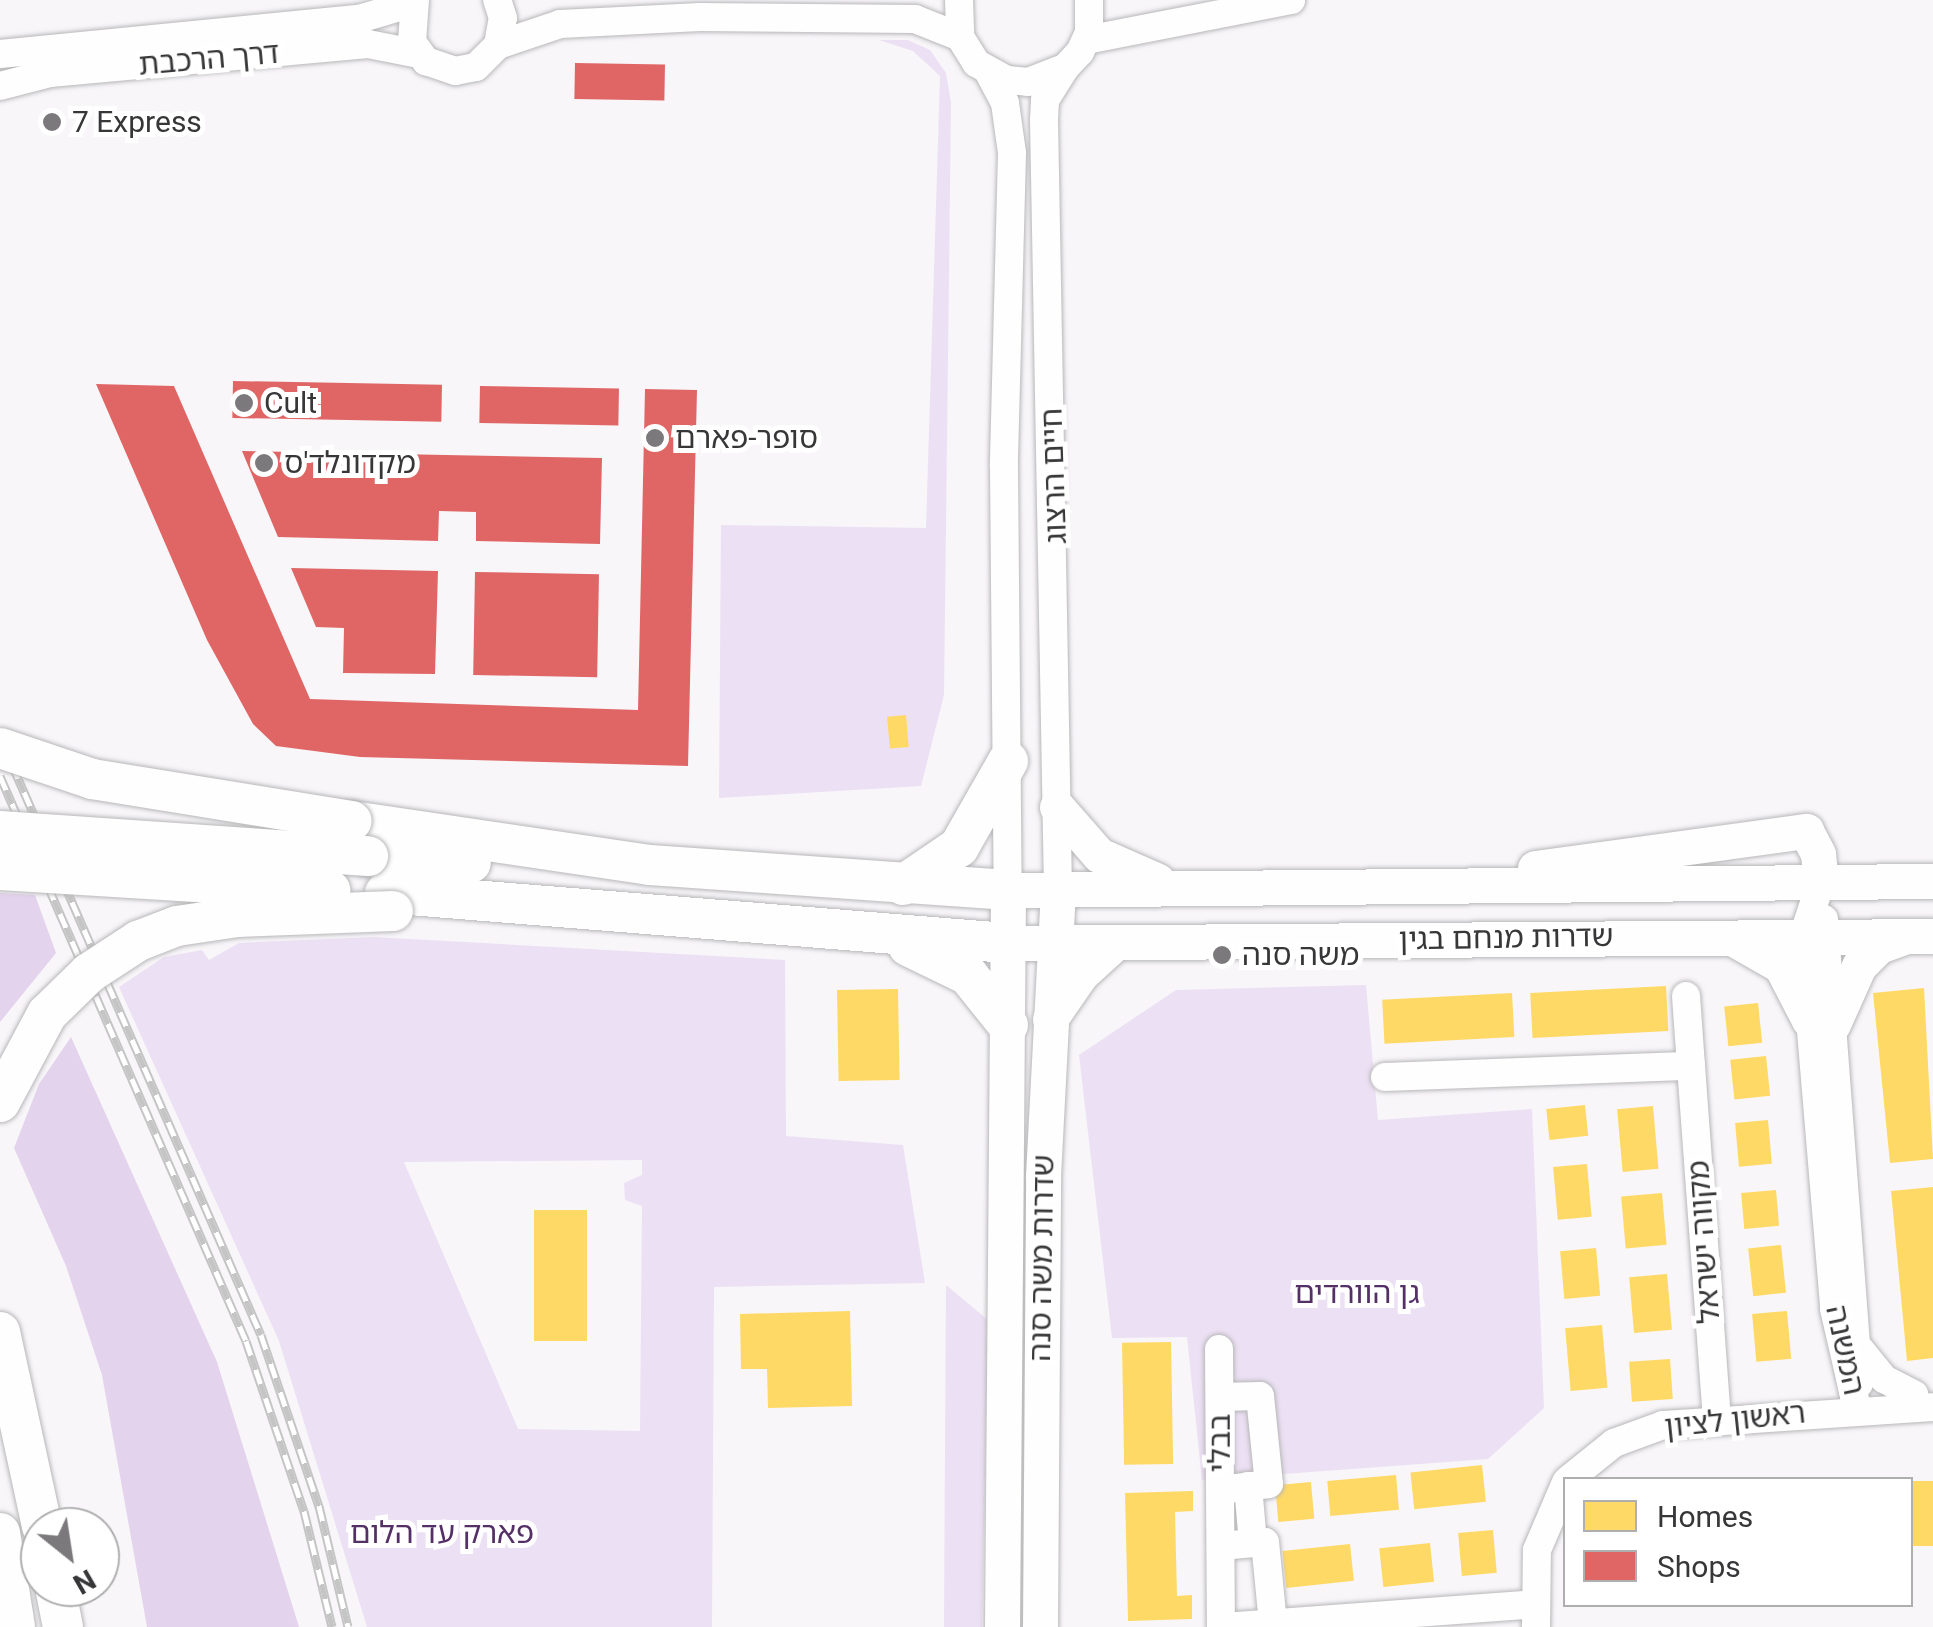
<!DOCTYPE html>
<meta charset="utf-8">
<style>
body{margin:0}
#map{position:relative;width:1933px;height:1627px;overflow:hidden;background:#f8f6f9;font-family:Roboto,"Noto Sans Hebrew",sans-serif}
div>[style]{position:absolute}
.green>*{inset:0;background:#ece0f4}
.forest>*{inset:0;background:#e3d3ec}
.homes>*{inset:0;background:#ffd966;transform-origin:0 0}
.shops>*{inset:0;background:#e06666;transform-origin:0 0}
.roads{filter:drop-shadow(0 0 2px #b8b7b9) drop-shadow(0 0 2px #b8b7b9)}
.minor>*{height:28px;margin:-14px;padding:0 14px;transform-origin:14px;border-radius:14px;background:#fefefe}
.major>*{height:35px;margin:-17.5px;padding:0 17.5px;transform-origin:17.5px;border-radius:17.5px;background:#fefefe}
.highway>*{height:40px;margin:-20px;padding:0 20px;transform-origin:20px;border-radius:20px;background:#fefefe}
.rail>*{height:9px;margin-top:-4.5px;transform-origin:0;background:repeating-linear-gradient(90deg,#fff 0 15px,#c5c5c5 0 30px);box-sizing:border-box;border-block:2px solid #c5c5c5}
.bridges{filter:drop-shadow(0 0 2px #b8b7b9) drop-shadow(0 0 2px #b8b7b9)}
.highway-bridge>*{height:40px;margin:-20px;padding:0 20px;transform-origin:20px;border-radius:20px;background:#fefefe}
.dots>*{width:28px;height:28px;translate:-50% -50%;box-sizing:border-box;border:5px solid #fff;border-radius:50%}
span{translate:-50% -50%;white-space:nowrap;text-align:center;line-height:1.15;-webkit-text-stroke:10px #fff;paint-order:stroke}
.street-label{font-size:30px;color:#373638}
.poi-label{font-size:30px;color:#373638}
.left{translate:0 -50%;text-align:left}
.park-label{font-size:30px;color:#543066}
.legend{position:absolute;left:1563px;top:1477px;width:350px;height:130px;box-sizing:border-box;background:#fff;border:2px solid #afafaf;margin:0;padding:12px 18px;list-style:none;font-size:30px;color:#373638}
.legend li{display:flex;align-items:center;gap:20px;height:50px}
.legend b{width:50px;border:2px solid #afafaf}
.north{position:absolute;left:20px;top:1507px;width:100px;height:100px;box-sizing:border-box;background:#fff;border:2px solid #afafaf;border-radius:50%;rotate:150deg;font-size:28px;font-weight:700;line-height:40px;text-align:center;color:#373638}
.north::after{content:'';display:block;margin:auto;width:35px;height:45px;background:#7b797c;clip-path:polygon(50% 0,100% 100%,50% 72%,0 100%)}
</style>
<div id="map">
<div class="green">
<i style="clip-path:polygon(879px 40px,908px 40px,930px 50px,946px 73px,951px 103px,944px 695px,921px 786px,719px 798px,721px 525px,926px 528px,940px 76px,913px 51px)"></i>
<i style="clip-path:polygon(evenodd,374px 937px,785px 960px,786px 1136px,903px 1145px,925px 1283px,714px 1287px,712px 1627px,367px 1627px,279px 1341px,119px 987px,164px 957px,202px 950px,209px 960px,239px 943px,374px 937px,642px 1160px,642px 1175px,624px 1183px,625px 1200px,642px 1206px,640px 1431px,518px 1429px,404px 1162px,642px 1160px)"></i>
<i style="clip-path:polygon(1366px 985px,1378px 1120px,1532px 1109px,1544px 1408px,1488px 1459px,1202px 1480px,1187px 1337px,1112px 1338px,1079px 1055px,1176px 990px)"></i>
<i style="clip-path:polygon(946px 1285px,988px 1320px,982px 1627px,944px 1627px)"></i>
</div>
<div class="forest">
<i style="clip-path:polygon(0 893px,35px 895px,56px 953px,0 1022px)"></i>
<i style="clip-path:polygon(71px 1037px,217px 1362px,299px 1627px,147px 1627px,102px 1375px,66px 1266px,14px 1148px,39px 1084px)"></i>
</div>
<div class="homes">
<i style="left:906px;top:715px;width:32px;height:19px;rotate:85deg"></i>
<i style="left:1666px;top:986px;width:45px;height:136px;rotate:87deg"></i>
<i style="clip-path:polygon(1924px 988px,1933px 1159px,1890px 1163px,1873px 993px)"></i>
<i style="left:898px;top:989px;width:91px;height:61px;rotate:89deg"></i>
<i style="left:1512px;top:993px;width:44px;height:130px;rotate:87deg"></i>
<i style="left:1758px;top:1003px;width:40px;height:34px;rotate:84deg"></i>
<i style="left:1766px;top:1056px;width:40px;height:36px;rotate:84deg"></i>
<i style="left:1585px;top:1105px;width:31px;height:39px;rotate:84deg"></i>
<i style="left:1653px;top:1106px;width:63px;height:36px;rotate:85deg"></i>
<i style="left:1768px;top:1120px;width:44px;height:33px;rotate:85deg"></i>
<i style="left:1587px;top:1164px;width:53px;height:34px;rotate:85deg"></i>
<i style="clip-path:polygon(1933px 1187px,1933px 1358px,1907px 1361px,1891px 1191px)"></i>
<i style="left:1776px;top:1190px;width:36px;height:35px;rotate:85deg"></i>
<i style="left:1662px;top:1193px;width:52px;height:41px;rotate:85deg"></i>
<i style="left:534px;top:1210px;width:53px;height:131px"></i>
<i style="left:1781px;top:1245px;width:48px;height:33px;rotate:84deg"></i>
<i style="left:1596px;top:1248px;width:48px;height:36px;rotate:85deg"></i>
<i style="left:1667px;top:1274px;width:56px;height:38px;rotate:85deg"></i>
<i style="clip-path:polygon(850px 1311px,852px 1406px,768px 1408px,767px 1369px,741px 1369px,740px 1314px)"></i>
<i style="left:1787px;top:1311px;width:48px;height:35px;rotate:85deg"></i>
<i style="left:1602px;top:1325px;width:63px;height:37px;rotate:85deg"></i>
<i style="left:1171px;top:1342px;width:122px;height:49px;rotate:89deg"></i>
<i style="left:1670px;top:1359px;width:40px;height:41px;rotate:86deg"></i>
<i style="left:1482px;top:1465px;width:37px;height:72px;rotate:84deg"></i>
<i style="left:1396px;top:1475px;width:35px;height:69px;rotate:85deg"></i>
<i style="left:1933px;top:1481px;width:65px;height:23px;rotate:90deg"></i>
<i style="left:1311px;top:1482px;width:37px;height:36px;rotate:85deg"></i>
<i style="clip-path:polygon(1193px 1491px,1193px 1511px,1175px 1512px,1177px 1596px,1192px 1595px,1192px 1619px,1128px 1621px,1125px 1493px)"></i>
<i style="left:1493px;top:1530px;width:43px;height:35px;rotate:85deg"></i>
<i style="left:1430px;top:1543px;width:39px;height:51px;rotate:84deg"></i>
<i style="left:1350px;top:1544px;width:37px;height:68px;rotate:84deg"></i>
</div>
<div class="shops">
<i style="left:575px;top:63px;width:90px;height:36px;rotate:1deg"></i>
<i style="left:233px;top:381px;width:209px;height:37px;rotate:1deg"></i>
<i style="clip-path:polygon(96px 384px,174px 386px,310px 699px,638px 710px,645px 389px,697px 390px,688px 766px,360px 757px,276px 746px,253px 724px,207px 640px)"></i>
<i style="left:480px;top:386px;width:139px;height:37px;rotate:1deg"></i>
<i style="clip-path:polygon(242px 451px,602px 458px,600px 544px,476px 541px,476px 512px,439px 511px,438px 541px,278px 537px)"></i>
<i style="clip-path:polygon(291px 568px,438px 571px,435px 674px,343px 673px,344px 628px,316px 627px)"></i>
<i style="left:475px;top:572px;width:124px;height:103px;rotate:1deg"></i>
</div>
<div class="roads">
<div class="minor">
<i style="left:415px;top:0;width:42px;rotate:94.1deg"></i>
<i style="left:412px;top:42px;width:24px;rotate:54deg"></i>
<i style="left:426px;top:61px;width:31px;rotate:19deg"></i>
<i style="left:455px;top:71px;width:21px;rotate:-11deg"></i>
<i style="left:476px;top:67px;width:31px;rotate:-45deg"></i>
<i style="left:498px;top:45px;width:27px;rotate:-80deg"></i>
<i style="left:503px;top:18px;width:19px;rotate:-108deg"></i>
<i style="left:959px;top:0;width:37px;rotate:88deg"></i>
<i style="left:960px;top:37px;width:31px;rotate:58deg"></i>
<i style="left:976px;top:63px;width:35px;rotate:29deg"></i>
<i style="left:1007px;top:80px;width:21px;rotate:5deg"></i>
<i style="left:1028px;top:82px;width:40px;rotate:-21deg"></i>
<i style="left:1065px;top:68px;width:22px;rotate:-47deg"></i>
<i style="left:1080px;top:52px;width:21px;rotate:-65deg"></i>
<i style="left:1089px;top:33px;width:33px;rotate:-90deg"></i>
<i style="left:1086px;top:40px;width:209px;rotate:-11deg"></i>
<i style="left:498px;top:45px;width:65px;rotate:-18.7deg"></i>
<i style="left:560px;top:24px;width:140px;rotate:-2.9deg"></i>
<i style="left:700px;top:17px;width:215px;rotate:0.5deg"></i>
<i style="left:915px;top:19px;width:48px;rotate:21.8deg"></i>
<i style="left:0;top:54px;width:361px;rotate:-5.6deg"></i>
<i style="left:359px;top:19px;width:56px;rotate:-16.5deg"></i>
<i style="left:989px;top:73px;width:34px;rotate:62deg"></i>
<i style="left:1005px;top:103px;width:50px;rotate:82deg"></i>
<i style="left:1012px;top:153px;width:314px;rotate:91.5deg"></i>
<i style="left:1004px;top:467px;width:423px;rotate:89.5deg"></i>
<i style="left:0;top:86px;width:52px;rotate:-14.6deg"></i>
<i style="left:50px;top:73px;width:319px;rotate:-5.2deg"></i>
<i style="left:368px;top:44px;width:52px;rotate:11.1deg"></i>
<i style="left:1821px;top:882px;width:57px;rotate:108.4deg"></i>
<i style="left:1803px;top:936px;width:374px;rotate:85.2deg"></i>
<i style="left:1834px;top:1309px;width:102px;rotate:76.9deg"></i>
<i style="left:1058px;top:890px;width:770px;rotate:-91.04deg"></i>
<i style="left:1044px;top:120px;width:20px;rotate:-87deg"></i>
<i style="left:1045px;top:100px;width:38px;rotate:-58deg"></i>
<i style="left:1824px;top:919px;width:466px;rotate:85.7deg"></i>
<i style="left:1686px;top:996px;width:70px;rotate:85.9deg"></i>
<i style="left:1385px;top:1077px;width:306px;rotate:-2.1deg"></i>
<i style="left:1691px;top:1066px;width:354px;rotate:85.8deg"></i>
<i style="left:1859px;top:1348px;width:40px;rotate:51deg"></i>
<i style="left:1884px;top:1379px;width:34px;rotate:27deg"></i>
<i style="left:1219px;top:1349px;width:278px;rotate:89.6deg"></i>
<i style="left:1220px;top:1397px;width:40px;rotate:-1.4deg"></i>
<i style="left:1260px;top:1396px;width:88px;rotate:84.2deg"></i>
<i style="left:1269px;top:1484px;width:49px;rotate:173deg"></i>
<i style="left:1568px;top:1480px;width:59px;rotate:-38.8deg"></i>
<i style="left:1614px;top:1443px;width:52px;rotate:-20.2deg"></i>
<i style="left:1663px;top:1425px;width:271px;rotate:-3.8deg"></i>
<i style="left:1248px;top:1486px;width:57px;rotate:85deg"></i>
<i style="left:1221px;top:1546px;width:44px;rotate:-5.2deg"></i>
<i style="left:1265px;top:1542px;width:81px;rotate:84.4deg"></i>
<i style="left:1224px;top:1627px;width:311px;rotate:-4.2deg"></i>
<i style="left:1536px;top:1627px;width:77px;rotate:-89.3deg"></i>
<i style="left:1537px;top:1550px;width:74px;rotate:-66.9deg"></i>
</div>
<div class="major">
<i style="left:1057px;top:807px;width:64px;rotate:48.8deg"></i>
<i style="left:1099px;top:855px;width:64px;rotate:23.8deg"></i>
<i style="left:1535px;top:868px;width:274px;rotate:-7.8deg"></i>
<i style="left:1806px;top:831px;width:26px;rotate:62deg"></i>
<i style="left:1818px;top:854px;width:28px;rotate:84deg"></i>
<i style="left:1734px;top:939px;width:54px;rotate:29.9deg"></i>
<i style="left:1781px;top:966px;width:61px;rotate:62.6deg"></i>
<i style="left:1007px;top:943px;width:926px;rotate:-0.43deg"></i>
<i style="left:1050px;top:1019px;width:55px;rotate:-55.4deg"></i>
<i style="left:1081px;top:974px;width:45px;rotate:-42.3deg"></i>
<i style="left:1833px;top:1024px;width:64px;rotate:-65.9deg"></i>
<i style="left:1859px;top:966px;width:28px;rotate:-45deg"></i>
<i style="left:1879px;top:946px;width:27px;rotate:-20deg"></i>
<i style="left:1002px;top:1627px;width:737px;rotate:-89.53deg"></i>
<i style="left:1008px;top:890px;width:925px;rotate:-0.56deg"></i>
<i style="left:1040px;top:1627px;width:451px;rotate:-89.6deg"></i>
<i style="left:1043px;top:1176px;width:286px;rotate:-87deg"></i>
</div>
<div class="highway">
<i style="left:352px;top:821px;width:301px;rotate:8.4deg"></i>
<i style="left:650px;top:865px;width:359px;rotate:4deg"></i>
<i style="left:368px;top:856px;width:103px;rotate:3.9deg"></i>
<i style="left:903px;top:885px;width:68px;rotate:-34.2deg"></i>
<i style="left:959px;top:847px;width:99px;rotate:-60.3deg"></i>
<i style="left:385px;top:893px;width:624px;rotate:4.6deg"></i>
<i style="left:908px;top:946px;width:67px;rotate:25.8deg"></i>
<i style="left:968px;top:975px;width:64px;rotate:51.3deg"></i>
<i style="left:0;top:1332px;width:199px;rotate:77.8deg"></i>
<i style="left:0;top:1533px;width:95px;rotate:80.9deg"></i>
<i style="left:55px;top:1587px;width:41px;rotate:78.7deg"></i>
</div>
</div>
<div class="rail">
<i style="left:0;top:737px;width:652px;rotate:66.42deg"></i>
<i style="left:261px;top:1335px;width:181px;rotate:71.3deg"></i>
<i style="left:319px;top:1506px;width:124px;rotate:76.5deg"></i>
<i style="left:0;top:776px;width:616px;rotate:66.47deg"></i>
<i style="left:246px;top:1341px;width:180px;rotate:71.2deg"></i>
<i style="left:304px;top:1511px;width:119px;rotate:76.4deg"></i>
</div>
<div class="bridges">
<div class="highway-bridge">
<i style="left:0;top:748px;width:97px;rotate:18.6deg"></i>
<i style="left:92px;top:779px;width:263px;rotate:9.2deg"></i>
<i style="left:0;top:831px;width:369px;rotate:3.9deg"></i>
<i style="left:0;top:870px;width:331px;rotate:3.5deg"></i>
<i style="left:0;top:1102px;width:100px;rotate:-61.9deg"></i>
<i style="left:47px;top:1014px;width:59px;rotate:-44.3deg"></i>
<i style="left:89px;top:973px;width:59px;rotate:-33.1deg"></i>
<i style="left:138px;top:941px;width:42px;rotate:-21deg"></i>
<i style="left:177px;top:926px;width:61px;rotate:-8.5deg"></i>
<i style="left:237px;top:917px;width:156px;rotate:-2.2deg"></i>
</div>
</div>
<div class="dots">
<i style="left:52px;top:122px;background:#7b797c"></i>
<i style="left:244px;top:403px;background:#7b797c"></i>
<i style="left:655px;top:438px;background:#7b797c"></i>
<i style="left:264px;top:463px;background:#7b797c"></i>
<i style="left:1222px;top:955px;background:#7b797c"></i>
</div>
<div class="street-label">
<span style="left:209px;top:59px;rotate:-5deg">דרך הרכבת</span>
<span style="left:1054px;top:476px;rotate:-92deg">חיים הרצוג</span>
<span style="left:1506px;top:938px;rotate:-1deg">שדרות מנחם בגין</span>
<span style="left:1704px;top:1242px;rotate:-94deg">מקווה ישראל</span>
<span style="left:1042px;top:1258px;rotate:-89deg">שדרות משה סנה</span>
<span style="left:1845px;top:1350px;rotate:78deg">המשנה</span>
<span style="left:1735px;top:1420px;rotate:-6deg">ראשון לציון</span>
<span style="left:1220px;top:1443px;rotate:-90deg">בבלי</span>
</div>
<div class="poi-label">
<span class="left" style="left:72px;top:122px">7 Express</span>
<span class="left" style="left:264px;top:403px">Cult</span>
<span class="left" style="left:675px;top:438px">סופר-פארם</span>
<span class="left" style="left:284px;top:463px">מקדונלד'ס</span>
<span class="left" style="left:1242px;top:955px">משה סנה</span>
</div>
<div class="park-label">
<span style="left:1357px;top:1293px">גן הוורדים</span>
<span style="left:442px;top:1533px">פארק עד הלום</span>
</div>
<ul class="legend">
<li><b style="height:28px;background:#ffd966"></b>Homes</li>
<li><b style="height:28px;background:#e06666"></b>Shops</li>
</ul>
<div class="north">N</div>
</div>
